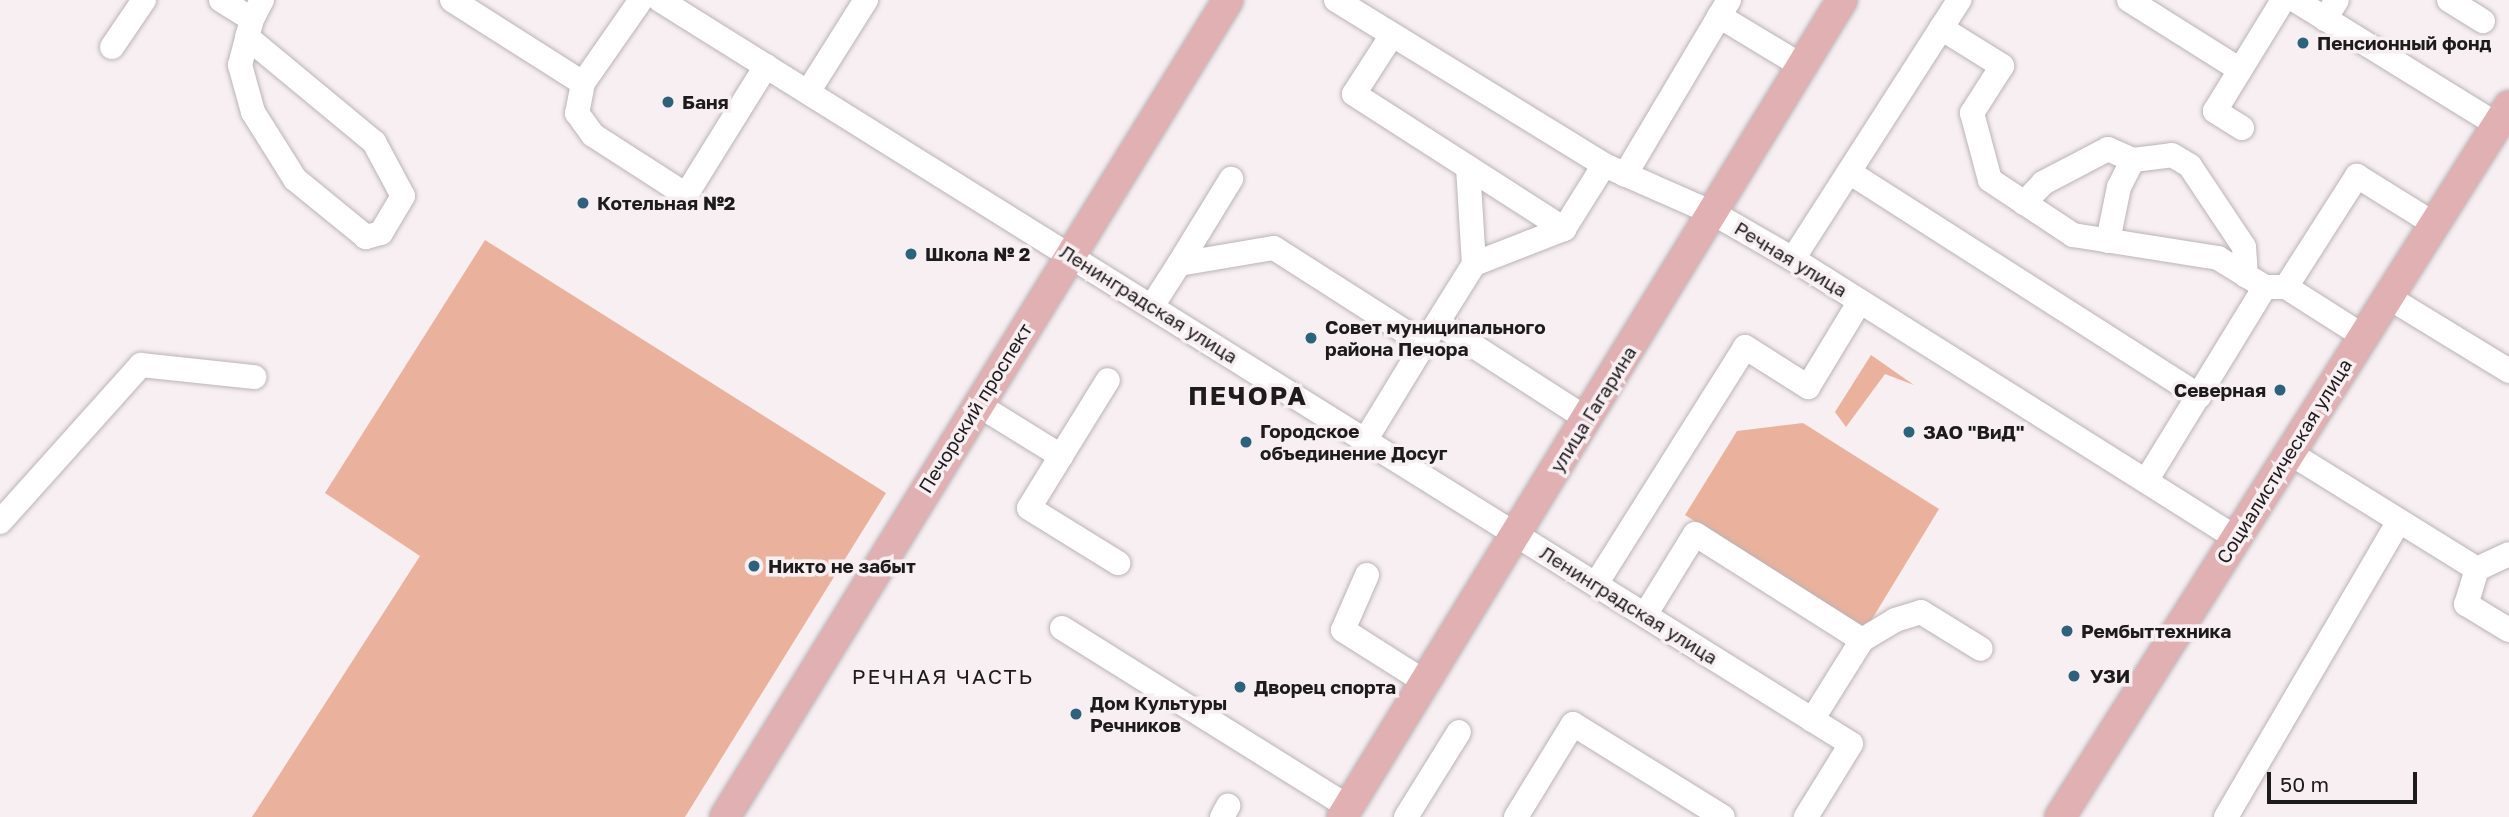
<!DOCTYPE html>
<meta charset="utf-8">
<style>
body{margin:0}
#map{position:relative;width:2509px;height:817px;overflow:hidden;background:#f7eff2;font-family:"Golos Text",sans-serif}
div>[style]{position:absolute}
.green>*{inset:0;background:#eab29c}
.roads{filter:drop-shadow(0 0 2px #bbb3b6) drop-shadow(0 0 2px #bbb3b6)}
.minor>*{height:24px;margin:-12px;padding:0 12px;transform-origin:12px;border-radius:12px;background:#fff}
.major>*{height:30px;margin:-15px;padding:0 15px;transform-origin:15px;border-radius:15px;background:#e0b0b2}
.dots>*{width:19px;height:19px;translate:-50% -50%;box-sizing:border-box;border:4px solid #f7eff2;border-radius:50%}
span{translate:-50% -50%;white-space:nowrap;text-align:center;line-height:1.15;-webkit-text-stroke:7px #f7eff2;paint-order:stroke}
.poi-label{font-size:19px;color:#1e1b1c;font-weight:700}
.left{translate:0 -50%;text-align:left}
.right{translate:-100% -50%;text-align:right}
.street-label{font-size:19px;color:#1e1b1c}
.neighbourhood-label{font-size:21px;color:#1e1b1c;letter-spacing:2px}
.district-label{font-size:26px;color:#1e1b1c;font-weight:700;letter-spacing:2px}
.scale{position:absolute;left:2267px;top:772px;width:150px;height:32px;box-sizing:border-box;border:4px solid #1e1b1c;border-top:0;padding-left:9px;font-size:21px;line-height:24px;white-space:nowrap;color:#1e1b1c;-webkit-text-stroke:5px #f7eff2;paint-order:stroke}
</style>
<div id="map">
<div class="green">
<i style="clip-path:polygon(485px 240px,886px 493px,685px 817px,252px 817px,420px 556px,325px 493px)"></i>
<i style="clip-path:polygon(1871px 355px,1914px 385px,1885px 374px,1846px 427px,1835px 412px)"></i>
<i style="clip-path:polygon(1803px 423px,1939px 509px,1866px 629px,1685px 515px,1737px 431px)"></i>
</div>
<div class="roads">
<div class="minor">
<i style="left:221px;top:0;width:36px;rotate:32deg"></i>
<i style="left:252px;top:19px;width:21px;rotate:-62deg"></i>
<i style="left:452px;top:0;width:155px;rotate:32.4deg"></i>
<i style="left:583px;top:83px;width:101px;rotate:-55.1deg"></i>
<i style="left:660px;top:0;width:1404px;rotate:31.99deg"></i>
<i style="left:1851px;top:744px;width:86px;rotate:121.7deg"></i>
<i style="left:1336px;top:0;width:315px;rotate:31.6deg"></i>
<i style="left:1604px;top:165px;width:119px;rotate:23.8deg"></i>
<i style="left:1713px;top:213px;width:92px;rotate:29.9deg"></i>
<i style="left:1793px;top:259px;width:524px;rotate:32.2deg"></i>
<i style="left:2129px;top:0;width:131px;rotate:32.2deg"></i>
<i style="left:2295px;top:0;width:238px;rotate:31.7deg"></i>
<i style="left:2449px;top:0;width:40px;rotate:32deg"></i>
<i style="left:1719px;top:16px;width:97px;rotate:31.1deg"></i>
<i style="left:2325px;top:19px;width:22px;rotate:-58deg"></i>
<i style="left:1941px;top:28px;width:72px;rotate:31.9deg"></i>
<i style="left:2002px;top:66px;width:56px;rotate:122.6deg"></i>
<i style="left:1972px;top:113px;width:69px;rotate:75deg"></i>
<i style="left:1990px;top:180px;width:100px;rotate:33.5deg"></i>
<i style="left:2073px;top:235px;width:147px;rotate:9deg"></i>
<i style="left:2218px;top:258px;width:55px;rotate:31.7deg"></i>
<i style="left:1392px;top:35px;width:70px;rotate:122.8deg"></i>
<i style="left:1354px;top:94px;width:250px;rotate:32.7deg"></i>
<i style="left:247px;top:37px;width:165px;rotate:39.6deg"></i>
<i style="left:374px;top:142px;width:61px;rotate:61.8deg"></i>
<i style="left:403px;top:196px;width:43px;rotate:120.7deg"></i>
<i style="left:381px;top:233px;width:16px;rotate:165deg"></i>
<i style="left:366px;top:237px;width:92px;rotate:-140.8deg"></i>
<i style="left:295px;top:179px;width:79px;rotate:-122.1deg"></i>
<i style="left:253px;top:112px;width:49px;rotate:-105.5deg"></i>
<i style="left:240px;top:65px;width:48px;rotate:-75.4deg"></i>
<i style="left:112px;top:47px;width:57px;rotate:-55.8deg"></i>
<i style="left:583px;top:83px;width:31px;rotate:101deg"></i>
<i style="left:577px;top:113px;width:27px;rotate:54deg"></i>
<i style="left:593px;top:135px;width:111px;rotate:32.8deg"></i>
<i style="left:686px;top:195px;width:152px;rotate:-58.2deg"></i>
<i style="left:808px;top:92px;width:109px;rotate:-57.8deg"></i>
<i style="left:2242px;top:128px;width:32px;rotate:-148deg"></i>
<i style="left:2215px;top:111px;width:130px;rotate:-58.5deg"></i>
<i style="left:1468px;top:167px;width:97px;rotate:86.5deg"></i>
<i style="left:1849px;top:172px;width:416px;rotate:32.6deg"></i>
<i style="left:1625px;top:175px;width:204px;rotate:-59.3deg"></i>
<i style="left:2024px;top:203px;width:28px;rotate:-46deg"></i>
<i style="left:2043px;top:183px;width:73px;rotate:-27.6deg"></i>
<i style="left:2108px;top:149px;width:27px;rotate:24deg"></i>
<i style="left:2108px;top:241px;width:55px;rotate:-78.5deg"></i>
<i style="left:2119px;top:187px;width:30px;rotate:-63deg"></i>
<i style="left:2133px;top:160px;width:39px;rotate:-7deg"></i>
<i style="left:2172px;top:155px;width:21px;rotate:31deg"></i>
<i style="left:2190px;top:166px;width:97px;rotate:56.3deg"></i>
<i style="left:2244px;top:247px;width:29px;rotate:86deg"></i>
<i style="left:1793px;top:259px;width:308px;rotate:-57.3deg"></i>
<i style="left:1179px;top:264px;width:100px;rotate:-58.5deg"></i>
<i style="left:2286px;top:287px;width:132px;rotate:-57.4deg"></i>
<i style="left:2357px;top:176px;width:91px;rotate:31.9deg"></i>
<i style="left:2388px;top:297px;width:142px;rotate:31.4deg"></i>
<i style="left:1152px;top:306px;width:50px;rotate:-57.3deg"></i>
<i style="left:1179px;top:264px;width:96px;rotate:-9.6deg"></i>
<i style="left:1274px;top:248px;width:178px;rotate:32.6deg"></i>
<i style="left:1424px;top:344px;width:111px;rotate:121.4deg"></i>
<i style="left:1438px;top:323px;width:177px;rotate:32.8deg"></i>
<i style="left:1424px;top:344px;width:94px;rotate:-58deg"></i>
<i style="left:1474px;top:264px;width:97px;rotate:-21.3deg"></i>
<i style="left:1564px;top:229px;width:75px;rotate:-58deg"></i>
<i style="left:977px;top:404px;width:99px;rotate:31.8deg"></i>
<i style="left:1061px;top:456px;width:61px;rotate:121.6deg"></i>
<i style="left:1029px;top:508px;width:105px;rotate:31.7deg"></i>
<i style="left:2290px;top:453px;width:220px;rotate:31.8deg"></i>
<i style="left:2477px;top:569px;width:37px;rotate:107deg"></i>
<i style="left:2466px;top:604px;width:50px;rotate:31.2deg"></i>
<i style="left:1061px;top:456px;width:89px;rotate:-58.3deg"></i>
<i style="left:2146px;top:481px;width:228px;rotate:-58.5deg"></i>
<i style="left:2265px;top:287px;width:21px"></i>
<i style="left:2286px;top:287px;width:91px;rotate:32.5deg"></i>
<i style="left:0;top:522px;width:211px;rotate:-48.1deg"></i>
<i style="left:141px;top:365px;width:114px;rotate:6.1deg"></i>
<i style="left:2477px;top:569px;width:35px;rotate:-25deg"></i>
<i style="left:1367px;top:575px;width:60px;rotate:113.6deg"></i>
<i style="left:1343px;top:630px;width:97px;rotate:32.4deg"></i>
<i style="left:1596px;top:584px;width:280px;rotate:-57.8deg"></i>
<i style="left:1745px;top:347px;width:75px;rotate:32.4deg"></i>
<i style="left:1808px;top:387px;width:100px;rotate:-58.8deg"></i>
<i style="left:1645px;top:615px;width:95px;rotate:-58.3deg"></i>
<i style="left:1695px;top:534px;width:198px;rotate:32.4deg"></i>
<i style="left:1062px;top:628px;width:337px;rotate:32deg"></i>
<i style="left:1812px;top:720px;width:94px;rotate:-58deg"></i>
<i style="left:1862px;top:640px;width:39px;rotate:-31deg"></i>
<i style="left:1895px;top:620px;width:27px;rotate:-17deg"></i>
<i style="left:1921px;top:612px;width:70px;rotate:31.7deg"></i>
<i style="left:1222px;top:817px;width:13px;rotate:-61deg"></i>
<i style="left:1406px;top:817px;width:100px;rotate:-58.1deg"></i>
<i style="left:1516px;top:817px;width:109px;rotate:-58.5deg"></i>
<i style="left:1573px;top:724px;width:176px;rotate:31.8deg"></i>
<i style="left:2226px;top:817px;width:343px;rotate:-59.7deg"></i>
</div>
<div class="major">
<i style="left:725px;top:817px;width:959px;rotate:-58.38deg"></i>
<i style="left:1342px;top:817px;width:958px;rotate:-58.53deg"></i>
<i style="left:2060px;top:817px;width:841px;rotate:-57.73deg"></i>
</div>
</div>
<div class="dots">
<i style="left:2303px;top:43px;background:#2b637d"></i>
<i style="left:668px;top:102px;background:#2b637d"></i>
<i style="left:583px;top:203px;background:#2b637d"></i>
<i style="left:911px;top:254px;background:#2b637d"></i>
<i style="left:1311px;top:338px;background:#2b637d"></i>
<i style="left:2280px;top:390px;background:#2b637d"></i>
<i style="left:1909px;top:432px;background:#2b637d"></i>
<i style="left:1246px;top:442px;background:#2b637d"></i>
<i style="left:754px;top:566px;background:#2b637d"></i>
<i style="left:2067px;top:631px;background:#2b637d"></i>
<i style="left:2074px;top:676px;background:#2b637d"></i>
<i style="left:1240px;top:687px;background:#2b637d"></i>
<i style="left:1076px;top:714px;background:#2b637d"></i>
</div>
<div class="poi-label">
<span class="left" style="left:2317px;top:43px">Пенсионный фонд</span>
<span class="left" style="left:682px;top:102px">Баня</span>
<span class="left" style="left:597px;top:203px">Котельная №2</span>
<span class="left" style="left:925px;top:254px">Школа № 2</span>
<span class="left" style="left:1325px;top:338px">Совет муниципального<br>района Печора</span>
<span class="right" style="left:2266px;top:390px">Северная</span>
<span class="left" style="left:1260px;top:442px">Городское<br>объединение Досуг</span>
<span class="left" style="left:1923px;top:432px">ЗАО "ВиД"</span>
<span class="left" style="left:768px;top:566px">Никто не забыт</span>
<span class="left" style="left:2081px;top:631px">Рембыттехника</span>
<span class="left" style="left:2090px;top:676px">УЗИ</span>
<span class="left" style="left:1254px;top:687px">Дворец спорта</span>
<span class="left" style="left:1090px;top:714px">Дом Культуры<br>Речников</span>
</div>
<div class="street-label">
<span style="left:1791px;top:259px;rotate:31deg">Речная улица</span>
<span style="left:1149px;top:304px;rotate:32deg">Ленинградская улица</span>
<span style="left:975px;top:408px;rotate:-58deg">Печорский проспект</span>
<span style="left:1593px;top:409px;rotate:-58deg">улица Гагарина</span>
<span style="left:2284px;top:461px;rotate:-58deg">Социалистическая улица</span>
<span style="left:1629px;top:605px;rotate:32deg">Ленинградская улица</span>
</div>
<div class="neighbourhood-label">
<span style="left:943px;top:676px">РЕЧНАЯ ЧАСТЬ</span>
</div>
<div class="district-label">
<span style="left:1248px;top:396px">ПЕЧОРА</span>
</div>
<div class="scale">50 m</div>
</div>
